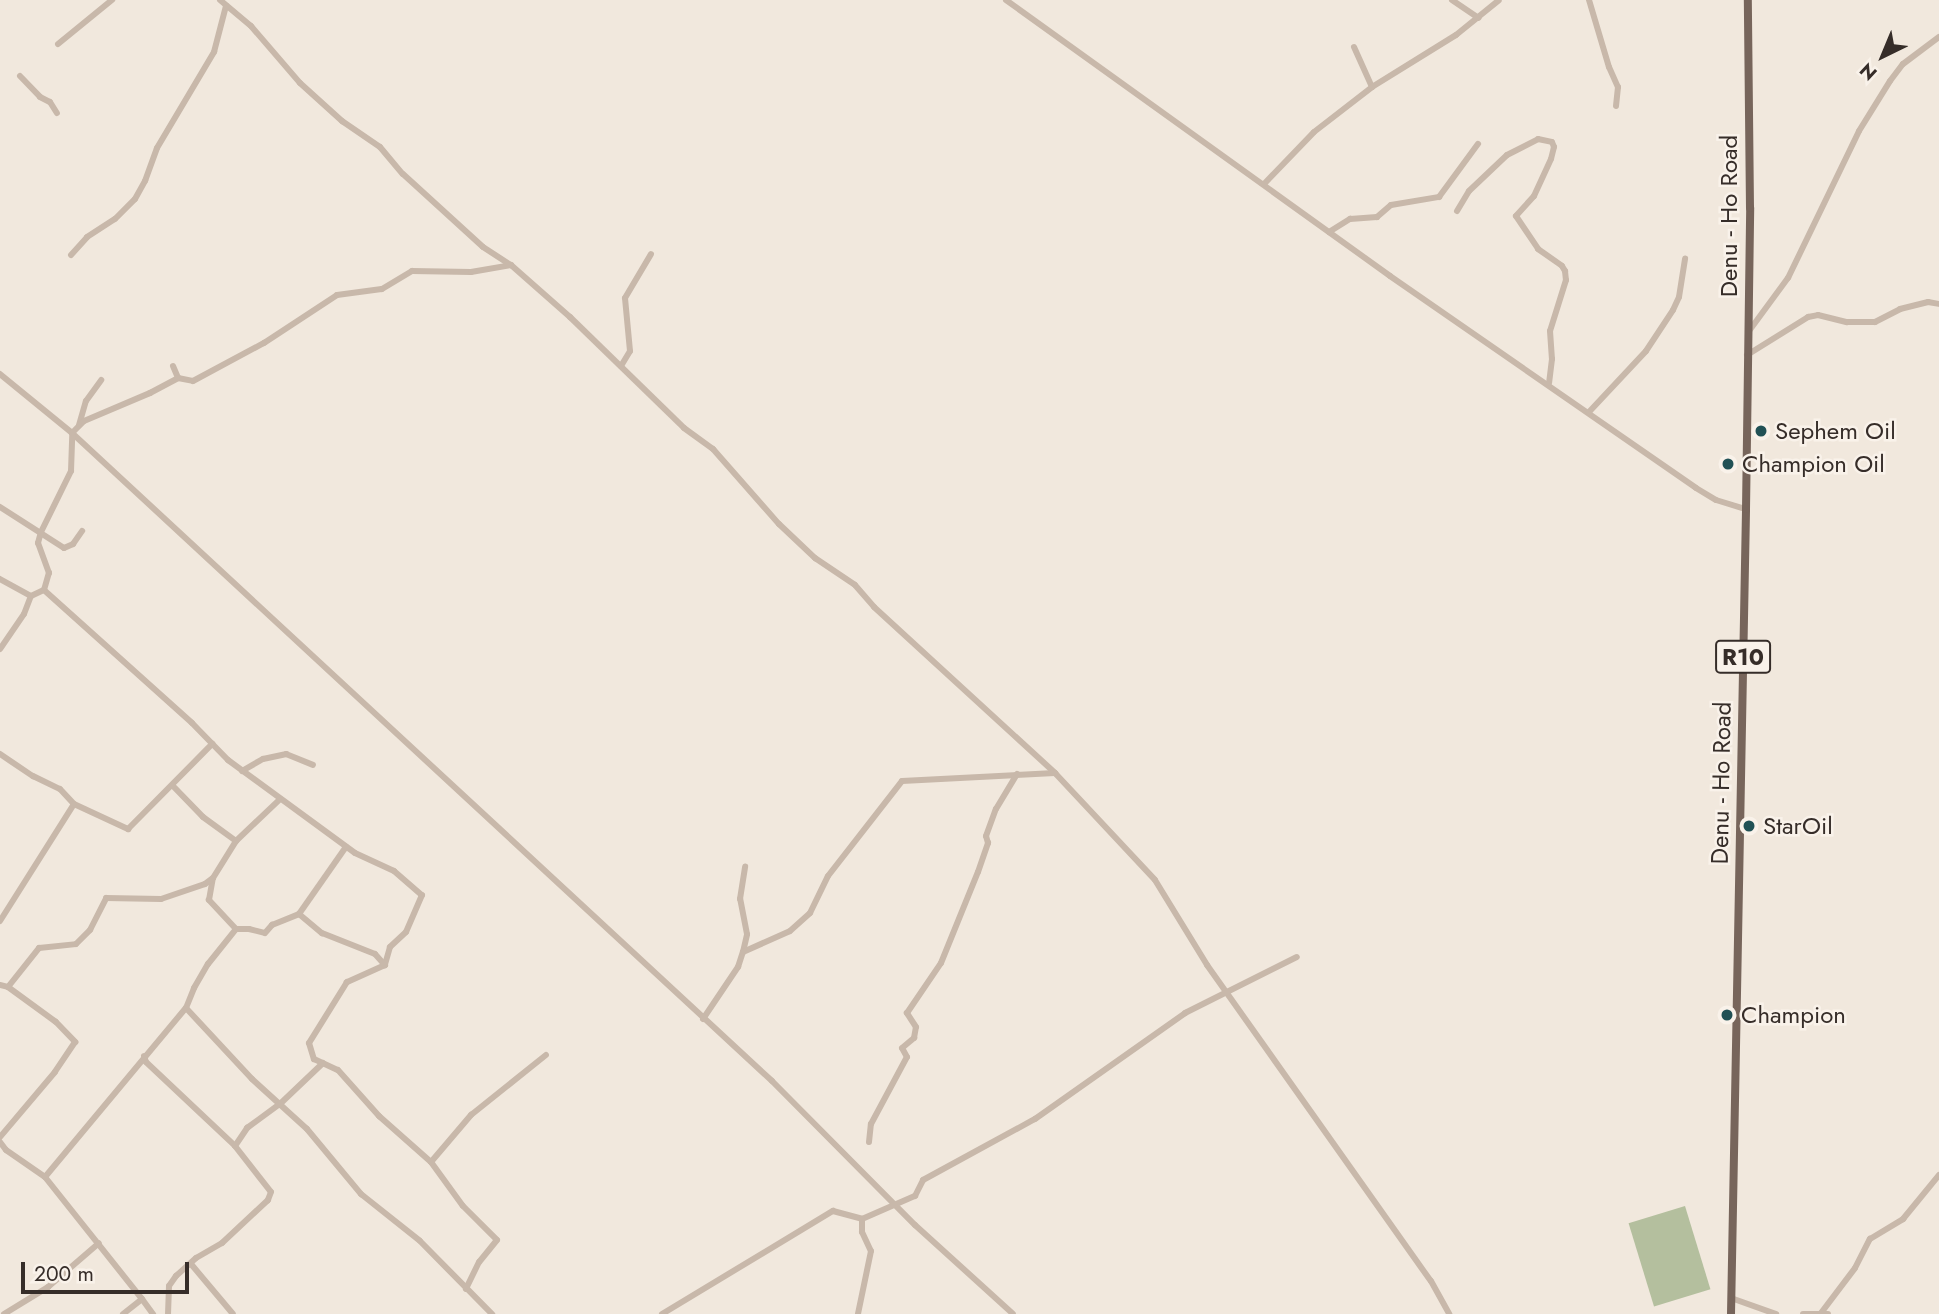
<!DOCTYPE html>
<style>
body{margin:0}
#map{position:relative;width:1939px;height:1314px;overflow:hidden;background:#f1e8dd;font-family:Jost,sans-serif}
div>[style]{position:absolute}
.green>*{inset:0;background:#b4bf9e;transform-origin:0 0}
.minor>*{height:6px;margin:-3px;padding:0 3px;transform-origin:3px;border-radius:3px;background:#c8b8aa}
.major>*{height:8px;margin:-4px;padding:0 4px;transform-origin:4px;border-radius:4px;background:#77655b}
.dots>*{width:19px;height:19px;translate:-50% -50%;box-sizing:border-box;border:4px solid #f9f2ea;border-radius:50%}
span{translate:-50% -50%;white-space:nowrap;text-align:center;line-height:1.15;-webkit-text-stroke:5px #f9f2ea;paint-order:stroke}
.shield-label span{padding:2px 5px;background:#f9f2ea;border:2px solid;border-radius:5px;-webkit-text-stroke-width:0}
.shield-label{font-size:23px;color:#362d29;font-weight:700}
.street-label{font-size:24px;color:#362d29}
.poi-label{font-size:24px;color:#362d29}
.left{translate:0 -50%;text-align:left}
.north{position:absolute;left:1848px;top:21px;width:70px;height:70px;-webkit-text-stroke:5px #f9f2ea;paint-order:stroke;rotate:223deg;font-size:19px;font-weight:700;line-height:28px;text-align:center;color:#362d29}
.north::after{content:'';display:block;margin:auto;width:24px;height:32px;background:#362d29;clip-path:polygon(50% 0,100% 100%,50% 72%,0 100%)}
.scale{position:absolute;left:21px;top:1262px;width:168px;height:32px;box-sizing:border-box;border:4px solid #362d29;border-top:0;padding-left:9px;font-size:21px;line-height:24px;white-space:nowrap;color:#362d29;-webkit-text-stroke:5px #f9f2ea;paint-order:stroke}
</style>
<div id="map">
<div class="green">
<i style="left:1685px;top:1206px;width:87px;height:59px;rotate:73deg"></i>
</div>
<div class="minor">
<i style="left:220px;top:0;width:40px;rotate:40deg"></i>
<i style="left:251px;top:26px;width:75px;rotate:49.3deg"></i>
<i style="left:300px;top:83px;width:57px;rotate:42.1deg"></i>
<i style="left:342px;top:121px;width:46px;rotate:34.4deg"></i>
<i style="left:380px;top:147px;width:35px;rotate:50deg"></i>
<i style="left:403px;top:174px;width:108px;rotate:42.4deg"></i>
<i style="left:483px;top:247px;width:33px;rotate:33deg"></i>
<i style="left:511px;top:265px;width:79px;rotate:41.4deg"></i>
<i style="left:570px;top:317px;width:159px;rotate:44.2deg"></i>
<i style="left:684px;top:428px;width:36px;rotate:36deg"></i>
<i style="left:713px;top:449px;width:100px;rotate:48.7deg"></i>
<i style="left:779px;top:524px;width:50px;rotate:43.4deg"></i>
<i style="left:815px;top:558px;width:48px;rotate:34deg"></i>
<i style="left:855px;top:585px;width:29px;rotate:49deg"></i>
<i style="left:874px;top:607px;width:246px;rotate:42.5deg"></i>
<i style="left:1055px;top:773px;width:146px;rotate:46.9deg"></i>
<i style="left:1155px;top:880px;width:100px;rotate:58.5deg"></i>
<i style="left:1207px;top:965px;width:387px;rotate:54.7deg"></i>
<i style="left:1431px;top:1281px;width:38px;rotate:61deg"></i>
<i style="left:1006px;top:0;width:473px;rotate:35.7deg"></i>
<i style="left:1390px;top:276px;width:372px;rotate:34.7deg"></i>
<i style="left:1696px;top:488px;width:23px;rotate:31deg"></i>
<i style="left:1716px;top:500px;width:31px;rotate:17deg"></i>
<i style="left:1452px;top:0;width:32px;rotate:34deg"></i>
<i style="left:1589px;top:0;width:70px;rotate:73.4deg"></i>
<i style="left:1609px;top:67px;width:22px;rotate:66deg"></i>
<i style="left:1618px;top:87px;width:19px;rotate:96deg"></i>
<i style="left:58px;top:44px;width:70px;rotate:-39.2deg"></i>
<i style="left:1354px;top:47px;width:44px;rotate:65.8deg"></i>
<i style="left:20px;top:76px;width:29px;rotate:46deg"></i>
<i style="left:40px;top:97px;width:11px;rotate:27deg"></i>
<i style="left:50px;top:102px;width:13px;rotate:58deg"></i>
<i style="left:1264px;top:184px;width:72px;rotate:-46.1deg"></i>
<i style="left:1314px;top:132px;width:73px;rotate:-37.8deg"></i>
<i style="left:1372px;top:87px;width:99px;rotate:-31.8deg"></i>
<i style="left:1456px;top:35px;width:55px;rotate:-39.1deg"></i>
<i style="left:1457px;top:211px;width:23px;rotate:-59deg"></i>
<i style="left:1469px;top:191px;width:52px;rotate:-43.5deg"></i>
<i style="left:1507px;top:155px;width:35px;rotate:-27deg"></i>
<i style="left:1538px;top:139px;width:14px;rotate:12deg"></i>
<i style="left:1552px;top:142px;width:5px;rotate:68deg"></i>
<i style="left:1554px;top:147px;width:12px;rotate:104deg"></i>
<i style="left:1551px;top:159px;width:41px;rotate:114.7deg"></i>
<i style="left:1534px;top:196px;width:27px;rotate:132deg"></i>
<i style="left:1516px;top:216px;width:40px;rotate:56deg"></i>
<i style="left:1538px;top:249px;width:29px;rotate:35deg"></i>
<i style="left:1562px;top:266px;width:6px;rotate:59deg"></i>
<i style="left:1565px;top:271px;width:9px;rotate:84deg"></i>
<i style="left:1566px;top:280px;width:53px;rotate:107.4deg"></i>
<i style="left:1550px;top:331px;width:28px;rotate:86deg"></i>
<i style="left:1552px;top:359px;width:24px;rotate:97deg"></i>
<i style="left:1329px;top:232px;width:25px;rotate:-32deg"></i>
<i style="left:1350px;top:219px;width:27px;rotate:-4deg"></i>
<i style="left:1377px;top:217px;width:18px;rotate:-41deg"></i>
<i style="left:1391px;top:205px;width:49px;rotate:-9.5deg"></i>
<i style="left:1439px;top:197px;width:66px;rotate:-53.7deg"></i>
<i style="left:71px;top:255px;width:24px;rotate:-48deg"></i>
<i style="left:87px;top:237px;width:33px;rotate:-33deg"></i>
<i style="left:115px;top:219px;width:28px;rotate:-45deg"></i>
<i style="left:135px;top:199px;width:21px;rotate:-61deg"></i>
<i style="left:145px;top:181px;width:35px;rotate:-70deg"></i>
<i style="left:157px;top:148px;width:112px;rotate:-59.3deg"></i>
<i style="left:214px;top:52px;width:48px;rotate:-75.4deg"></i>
<i style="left:1749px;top:331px;width:66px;rotate:-53.7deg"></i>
<i style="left:1788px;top:278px;width:163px;rotate:-64.2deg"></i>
<i style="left:1859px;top:131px;width:59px;rotate:-58.2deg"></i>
<i style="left:1890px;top:81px;width:21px;rotate:-53deg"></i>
<i style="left:1903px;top:64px;width:45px;rotate:-36.9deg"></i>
<i style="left:1747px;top:355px;width:72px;rotate:-31.9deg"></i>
<i style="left:1808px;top:317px;width:10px;rotate:-11deg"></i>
<i style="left:1818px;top:315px;width:30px;rotate:14deg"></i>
<i style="left:1847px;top:322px;width:28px"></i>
<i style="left:1875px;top:322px;width:28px;rotate:-27deg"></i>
<i style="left:1900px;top:309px;width:29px;rotate:-14deg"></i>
<i style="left:1928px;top:302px;width:11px;rotate:10deg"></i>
<i style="left:173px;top:366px;width:13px;rotate:67deg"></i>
<i style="left:178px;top:378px;width:15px;rotate:11deg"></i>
<i style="left:193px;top:381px;width:81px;rotate:-28.2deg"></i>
<i style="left:264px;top:343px;width:87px;rotate:-33.3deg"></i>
<i style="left:337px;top:295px;width:45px;rotate:-7.6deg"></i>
<i style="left:382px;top:289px;width:35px;rotate:-31deg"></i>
<i style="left:412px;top:271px;width:59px;rotate:1deg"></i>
<i style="left:471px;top:272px;width:41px;rotate:-9.9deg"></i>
<i style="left:621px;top:366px;width:17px;rotate:-59deg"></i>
<i style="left:630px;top:351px;width:53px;rotate:-95.4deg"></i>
<i style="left:625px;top:298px;width:51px;rotate:-59.4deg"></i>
<i style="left:0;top:374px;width:93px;rotate:39.3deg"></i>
<i style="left:72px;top:433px;width:954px;rotate:42.79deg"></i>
<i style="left:772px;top:1081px;width:203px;rotate:45.2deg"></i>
<i style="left:915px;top:1225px;width:132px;rotate:42.2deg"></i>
<i style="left:1589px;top:412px;width:83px;rotate:-46.9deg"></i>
<i style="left:1646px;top:351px;width:49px;rotate:-56.6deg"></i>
<i style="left:1673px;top:310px;width:14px;rotate:-65deg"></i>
<i style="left:1679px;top:297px;width:39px;rotate:-81deg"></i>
<i style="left:79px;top:425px;width:25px;rotate:-74deg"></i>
<i style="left:86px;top:401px;width:26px;rotate:-54deg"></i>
<i style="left:0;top:507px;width:76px;rotate:32.6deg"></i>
<i style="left:64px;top:548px;width:10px;rotate:-24deg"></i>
<i style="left:73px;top:544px;width:16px;rotate:-55deg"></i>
<i style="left:0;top:579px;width:35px;rotate:29deg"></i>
<i style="left:44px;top:590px;width:199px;rotate:41.9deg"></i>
<i style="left:192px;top:723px;width:52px;rotate:45.8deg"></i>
<i style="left:228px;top:760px;width:157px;rotate:36.2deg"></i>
<i style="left:355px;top:853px;width:43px;rotate:24.8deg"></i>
<i style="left:394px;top:871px;width:37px;rotate:41deg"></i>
<i style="left:422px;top:895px;width:40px;rotate:113.4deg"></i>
<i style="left:406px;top:932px;width:22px;rotate:137deg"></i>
<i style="left:390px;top:947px;width:19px;rotate:106deg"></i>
<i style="left:385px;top:965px;width:42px;rotate:155.9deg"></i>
<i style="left:347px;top:982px;width:72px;rotate:121.9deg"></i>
<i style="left:309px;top:1043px;width:17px;rotate:73deg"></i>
<i style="left:314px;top:1059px;width:26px;rotate:25deg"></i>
<i style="left:338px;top:1070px;width:62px;rotate:48.3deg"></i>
<i style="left:379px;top:1116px;width:69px;rotate:41.5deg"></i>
<i style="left:431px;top:1162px;width:54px;rotate:54deg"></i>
<i style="left:463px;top:1206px;width:48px;rotate:45deg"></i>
<i style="left:497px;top:1240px;width:28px;rotate:129deg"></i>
<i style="left:479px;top:1262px;width:30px;rotate:116deg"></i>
<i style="left:0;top:649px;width:42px;rotate:-55.6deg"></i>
<i style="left:24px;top:614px;width:19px;rotate:-69deg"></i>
<i style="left:31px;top:596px;width:14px;rotate:-25deg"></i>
<i style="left:44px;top:590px;width:18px;rotate:-74deg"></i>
<i style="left:49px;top:573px;width:32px;rotate:-110deg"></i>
<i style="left:38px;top:543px;width:11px;rotate:-75deg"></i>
<i style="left:41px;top:532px;width:68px;rotate:-63.8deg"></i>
<i style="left:71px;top:471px;width:38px;rotate:-88deg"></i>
<i style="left:72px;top:433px;width:17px;rotate:-45deg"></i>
<i style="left:84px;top:421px;width:72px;rotate:-23deg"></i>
<i style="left:150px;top:393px;width:32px;rotate:-28deg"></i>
<i style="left:0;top:754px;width:40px;rotate:34deg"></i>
<i style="left:33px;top:776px;width:30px;rotate:26deg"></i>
<i style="left:60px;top:789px;width:21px;rotate:47deg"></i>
<i style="left:74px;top:804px;width:60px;rotate:24.8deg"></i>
<i style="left:128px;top:829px;width:120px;rotate:-45.3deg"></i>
<i style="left:242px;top:771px;width:24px;rotate:-30deg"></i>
<i style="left:263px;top:759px;width:24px;rotate:-12deg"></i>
<i style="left:286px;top:754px;width:29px;rotate:22deg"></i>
<i style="left:173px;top:786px;width:43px;rotate:45.9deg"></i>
<i style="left:203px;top:817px;width:41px;rotate:36deg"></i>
<i style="left:299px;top:914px;width:30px;rotate:40deg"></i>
<i style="left:322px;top:933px;width:57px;rotate:21.6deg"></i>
<i style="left:375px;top:954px;width:15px;rotate:48deg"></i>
<i style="left:0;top:921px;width:138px;rotate:-57.7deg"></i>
<i style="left:236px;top:929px;width:40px;rotate:-133deg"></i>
<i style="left:209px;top:900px;width:22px;rotate:-80deg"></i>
<i style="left:213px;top:878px;width:44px;rotate:-58.1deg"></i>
<i style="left:236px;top:841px;width:59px;rotate:-43.6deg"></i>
<i style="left:743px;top:952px;width:18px;rotate:-77deg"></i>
<i style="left:747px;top:934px;width:36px;rotate:-101deg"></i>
<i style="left:740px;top:899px;width:33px;rotate:-81deg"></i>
<i style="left:0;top:985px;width:8px;rotate:14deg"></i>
<i style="left:8px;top:987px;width:59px;rotate:36.1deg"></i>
<i style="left:56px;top:1022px;width:28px;rotate:46deg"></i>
<i style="left:75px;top:1042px;width:36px;rotate:124deg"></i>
<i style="left:55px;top:1072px;width:85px;rotate:130.2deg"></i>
<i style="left:8px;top:987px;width:50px;rotate:-51.5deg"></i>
<i style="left:39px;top:948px;width:37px;rotate:-6deg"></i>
<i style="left:76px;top:944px;width:20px;rotate:-45deg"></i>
<i style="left:90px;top:930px;width:36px;rotate:-63deg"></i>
<i style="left:106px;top:898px;width:55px;rotate:1deg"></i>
<i style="left:161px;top:899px;width:46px;rotate:-18.8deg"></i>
<i style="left:205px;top:884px;width:10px;rotate:-37deg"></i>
<i style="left:186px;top:1008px;width:97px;rotate:47.1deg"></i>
<i style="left:252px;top:1079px;width:74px;rotate:42.3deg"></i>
<i style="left:307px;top:1129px;width:85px;rotate:50.3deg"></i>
<i style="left:361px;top:1194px;width:75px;rotate:38.5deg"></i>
<i style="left:420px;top:1241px;width:103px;rotate:45.4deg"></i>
<i style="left:703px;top:1019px;width:63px;rotate:-56.1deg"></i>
<i style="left:738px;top:967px;width:16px;rotate:-72deg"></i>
<i style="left:743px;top:952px;width:51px;rotate:-24.1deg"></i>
<i style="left:790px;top:931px;width:27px;rotate:-42deg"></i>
<i style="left:810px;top:913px;width:41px;rotate:-64.1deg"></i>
<i style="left:828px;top:876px;width:120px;rotate:-52.1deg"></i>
<i style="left:902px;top:781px;width:153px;rotate:-3deg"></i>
<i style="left:144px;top:1056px;width:6px;rotate:72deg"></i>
<i style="left:146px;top:1062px;width:122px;rotate:43.3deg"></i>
<i style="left:235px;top:1146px;width:58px;rotate:52deg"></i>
<i style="left:271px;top:1192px;width:9px;rotate:111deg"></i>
<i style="left:268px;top:1200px;width:63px;rotate:136.9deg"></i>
<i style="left:222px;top:1243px;width:30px;rotate:150deg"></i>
<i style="left:196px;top:1258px;width:27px;rotate:138deg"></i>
<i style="left:176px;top:1276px;width:12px;rotate:125deg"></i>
<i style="left:169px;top:1286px;width:28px;rotate:92deg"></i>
<i style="left:0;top:1142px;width:10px;rotate:53deg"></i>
<i style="left:6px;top:1150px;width:47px;rotate:34.7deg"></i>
<i style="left:45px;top:1177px;width:156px;rotate:51.5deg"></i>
<i style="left:869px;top:1142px;width:18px;rotate:-84deg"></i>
<i style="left:871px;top:1124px;width:76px;rotate:-61.8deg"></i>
<i style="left:907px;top:1057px;width:10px;rotate:-119deg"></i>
<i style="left:902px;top:1048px;width:16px;rotate:-40deg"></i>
<i style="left:914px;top:1038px;width:11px;rotate:-80deg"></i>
<i style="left:916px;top:1027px;width:17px;rotate:-123deg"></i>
<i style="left:907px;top:1013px;width:60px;rotate:-55.8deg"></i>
<i style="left:941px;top:963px;width:98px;rotate:-67.9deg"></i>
<i style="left:978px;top:872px;width:31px;rotate:-71deg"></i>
<i style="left:988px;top:843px;width:7px;rotate:-106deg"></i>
<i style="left:986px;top:836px;width:29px;rotate:-70deg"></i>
<i style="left:996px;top:809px;width:41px;rotate:-59deg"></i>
<i style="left:235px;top:1146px;width:22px;rotate:-56deg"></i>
<i style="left:247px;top:1128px;width:42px;rotate:-36.3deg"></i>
<i style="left:281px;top:1103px;width:58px;rotate:-43.6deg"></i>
<i style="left:431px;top:1162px;width:62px;rotate:-49.6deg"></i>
<i style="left:471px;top:1115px;width:96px;rotate:-38.7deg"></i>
<i style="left:45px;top:1177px;width:220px;rotate:-50.2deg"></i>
<i style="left:186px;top:1008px;width:22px;rotate:-68deg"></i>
<i style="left:194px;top:988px;width:28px;rotate:-60deg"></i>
<i style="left:208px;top:964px;width:45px;rotate:-51.3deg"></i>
<i style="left:236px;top:929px;width:13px"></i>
<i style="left:249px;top:929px;width:16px;rotate:14deg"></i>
<i style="left:265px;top:933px;width:11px;rotate:-49deg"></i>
<i style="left:272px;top:925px;width:29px;rotate:-22deg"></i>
<i style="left:299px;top:914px;width:82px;rotate:-55deg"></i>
<i style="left:862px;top:1219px;width:58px;rotate:-23.5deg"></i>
<i style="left:915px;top:1196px;width:18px;rotate:-63deg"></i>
<i style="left:923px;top:1180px;width:128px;rotate:-28.6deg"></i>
<i style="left:1035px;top:1119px;width:184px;rotate:-35.2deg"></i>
<i style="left:1185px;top:1013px;width:125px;rotate:-26.6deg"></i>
<i style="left:191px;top:1264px;width:65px;rotate:50deg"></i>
<i style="left:1731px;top:1298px;width:48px;rotate:19.6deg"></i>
<i style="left:1821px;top:1313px;width:56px;rotate:-52.9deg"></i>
<i style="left:1855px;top:1268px;width:33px;rotate:-63deg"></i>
<i style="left:1870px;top:1239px;width:39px;rotate:-31deg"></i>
<i style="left:1903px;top:1219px;width:57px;rotate:-50.7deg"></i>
<i style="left:4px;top:1314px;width:52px;rotate:-31.5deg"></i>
<i style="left:48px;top:1287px;width:67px;rotate:-40.8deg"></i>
<i style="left:123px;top:1314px;width:24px;rotate:-38deg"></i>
<i style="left:142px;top:1299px;width:19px;rotate:54deg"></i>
<i style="left:662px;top:1314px;width:200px;rotate:-31.1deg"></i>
<i style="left:833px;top:1211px;width:30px;rotate:15deg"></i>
<i style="left:862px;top:1219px;width:13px;rotate:90deg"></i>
<i style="left:862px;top:1232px;width:21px;rotate:65deg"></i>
<i style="left:871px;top:1251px;width:64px;rotate:101.7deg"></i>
<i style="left:1803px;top:1314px;width:25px"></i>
</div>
<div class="major">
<i style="left:1731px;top:1314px;width:805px;rotate:-88.93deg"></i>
<i style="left:1746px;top:509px;width:301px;rotate:-89.2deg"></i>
<i style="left:1750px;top:208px;width:208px;rotate:-90.6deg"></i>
</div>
<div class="dots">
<i style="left:1761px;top:431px;background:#215155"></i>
<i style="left:1728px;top:464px;background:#215155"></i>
<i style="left:1749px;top:826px;background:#215155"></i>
<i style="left:1727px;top:1015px;background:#215155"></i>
</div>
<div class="shield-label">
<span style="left:1743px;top:657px">R10</span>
</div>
<div class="street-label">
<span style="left:1729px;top:216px;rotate:-90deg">Denu - Ho Road</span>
<span style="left:1721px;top:783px;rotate:-89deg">Denu - Ho Road</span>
</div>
<div class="poi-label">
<span class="left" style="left:1775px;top:431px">Sephem Oil</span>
<span class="left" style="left:1742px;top:464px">Champion Oil</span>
<span class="left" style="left:1763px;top:826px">StarOil</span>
<span class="left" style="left:1741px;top:1015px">Champion</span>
</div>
<div class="north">N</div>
<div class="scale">200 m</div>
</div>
